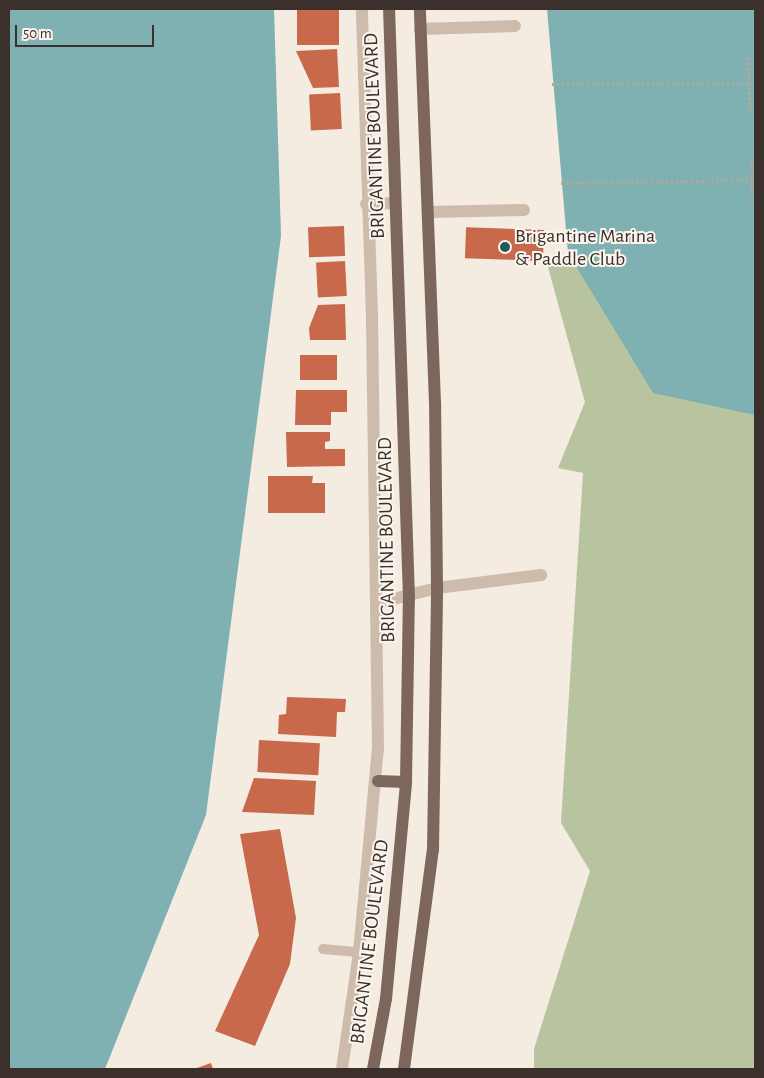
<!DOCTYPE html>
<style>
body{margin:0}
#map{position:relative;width:764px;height:1078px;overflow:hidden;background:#f4ebe1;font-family:"Alegreya Sans",sans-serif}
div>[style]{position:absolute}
.green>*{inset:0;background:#b8c4a0}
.water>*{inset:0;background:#7fb0b2}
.building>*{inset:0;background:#c8694b;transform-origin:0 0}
.path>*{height:3px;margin-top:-1.5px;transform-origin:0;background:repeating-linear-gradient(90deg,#b9a596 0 2.5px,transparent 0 5px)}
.service>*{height:10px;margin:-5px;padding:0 5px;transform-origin:5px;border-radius:5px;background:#cdbbac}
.minor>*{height:12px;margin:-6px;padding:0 6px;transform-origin:6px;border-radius:6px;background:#cdbbac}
.tertiary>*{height:12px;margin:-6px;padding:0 6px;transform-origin:6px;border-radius:6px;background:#cdbbac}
.primary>*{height:12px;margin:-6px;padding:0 6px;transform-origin:6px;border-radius:6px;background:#7d675c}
.dots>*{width:14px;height:14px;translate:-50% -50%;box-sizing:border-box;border:2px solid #fbf5ee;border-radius:50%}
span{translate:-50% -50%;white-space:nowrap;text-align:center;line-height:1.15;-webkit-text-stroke:4px #fbf5ee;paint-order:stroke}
.street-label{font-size:20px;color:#3b302b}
.poi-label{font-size:20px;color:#3b302b}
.left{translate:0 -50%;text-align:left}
.frame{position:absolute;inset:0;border:10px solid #3b302b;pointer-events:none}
.scale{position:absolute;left:15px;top:25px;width:139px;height:22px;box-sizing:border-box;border:2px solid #3b302b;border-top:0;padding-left:6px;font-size:15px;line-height:18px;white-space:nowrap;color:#3b302b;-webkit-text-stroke:4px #fbf5ee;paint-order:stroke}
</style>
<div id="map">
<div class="green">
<i style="clip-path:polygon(657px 255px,755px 395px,755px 1069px,534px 1069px,534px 1049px,590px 871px,561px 823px,583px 473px,558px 468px,585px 402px,546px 260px)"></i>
</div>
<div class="water">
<i style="clip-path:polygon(9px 9px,274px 9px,281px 236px,206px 815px,105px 1069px,9px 1069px)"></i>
<i style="clip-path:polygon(547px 9px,755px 9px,755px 415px,653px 393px,568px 253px)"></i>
</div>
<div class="building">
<i style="left:297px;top:9px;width:42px;height:36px"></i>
<i style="clip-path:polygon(337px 49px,339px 87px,313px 88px,296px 51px)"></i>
<i style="left:340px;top:93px;width:36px;height:31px;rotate:87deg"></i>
<i style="left:344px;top:226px;width:30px;height:36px;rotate:88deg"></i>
<i style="left:544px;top:230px;width:31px;height:78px;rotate:92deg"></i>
<i style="left:345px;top:261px;width:35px;height:29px;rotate:87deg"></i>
<i style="clip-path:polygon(345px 304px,346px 340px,310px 340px,309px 328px,318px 305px)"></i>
<i style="left:300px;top:355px;width:37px;height:25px"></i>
<i style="clip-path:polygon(296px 390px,347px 390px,347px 412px,331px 412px,331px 425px,295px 425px)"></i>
<i style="clip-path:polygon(286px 432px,330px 432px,330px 441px,325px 442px,325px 449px,345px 449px,345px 466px,287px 467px)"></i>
<i style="clip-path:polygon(268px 476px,313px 476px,312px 483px,325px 483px,325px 513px,268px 513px)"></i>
<i style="clip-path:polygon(287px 697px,346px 699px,345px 712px,337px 712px,336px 737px,278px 734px,279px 715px,286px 714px)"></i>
<i style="left:259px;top:740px;width:61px;height:32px;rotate:3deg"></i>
<i style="clip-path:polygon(254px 778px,316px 781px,314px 815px,242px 812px)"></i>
<i style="clip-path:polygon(280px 829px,296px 918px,290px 964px,255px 1046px,215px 1031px,259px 935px,240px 834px)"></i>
<i style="clip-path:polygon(211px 1063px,213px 1069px,194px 1069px)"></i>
</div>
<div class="path">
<i style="left:748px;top:57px;width:53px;rotate:87.8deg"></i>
<i style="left:552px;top:84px;width:197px"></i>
<i style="left:561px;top:183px;width:191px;rotate:-0.9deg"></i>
<i style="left:752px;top:202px;width:49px;rotate:-90deg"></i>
</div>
<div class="service">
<i style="left:323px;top:949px;width:36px;rotate:5deg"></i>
</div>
<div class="minor">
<i style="left:420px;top:29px;width:95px;rotate:-1.8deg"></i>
<i style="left:366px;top:204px;width:29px;rotate:-2deg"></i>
<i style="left:428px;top:212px;width:96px;rotate:-1.2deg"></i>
<i style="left:377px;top:603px;width:62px;rotate:-14deg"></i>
<i style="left:437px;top:588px;width:105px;rotate:-7.1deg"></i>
</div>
<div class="tertiary">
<i style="left:342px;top:1069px;width:118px;rotate:-81.7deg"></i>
<i style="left:359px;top:952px;width:205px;rotate:-84.7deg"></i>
<i style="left:378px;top:748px;width:432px;rotate:-90.8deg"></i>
<i style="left:372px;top:316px;width:307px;rotate:-91.9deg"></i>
</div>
<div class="primary">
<i style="left:378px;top:781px;width:28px;rotate:2deg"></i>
<i style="left:373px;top:1069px;width:71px;rotate:-79.5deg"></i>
<i style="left:386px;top:999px;width:218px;rotate:-84.7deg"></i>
<i style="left:406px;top:782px;width:184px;rotate:-89.1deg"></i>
<i style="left:409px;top:598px;width:589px;rotate:-91.94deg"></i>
<i style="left:404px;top:1069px;width:221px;rotate:-82.5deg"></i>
<i style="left:433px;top:850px;width:262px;rotate:-89.1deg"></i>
<i style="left:437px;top:588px;width:185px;rotate:-90.6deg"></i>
<i style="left:435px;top:403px;width:394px;rotate:-92.2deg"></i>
</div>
<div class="dots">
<i style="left:505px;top:247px;background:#1f5a5e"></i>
</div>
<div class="street-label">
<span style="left:375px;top:136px;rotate:-92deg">BRIGANTINE BOULEVARD</span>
<span style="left:387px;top:540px;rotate:-91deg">BRIGANTINE BOULEVARD</span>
<span style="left:370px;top:942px;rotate:-83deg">BRIGANTINE BOULEVARD</span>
</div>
<div class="poi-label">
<span class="left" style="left:515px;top:248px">Brigantine Marina<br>&amp; Paddle Club</span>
</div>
<div class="frame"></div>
<div class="scale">50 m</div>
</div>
